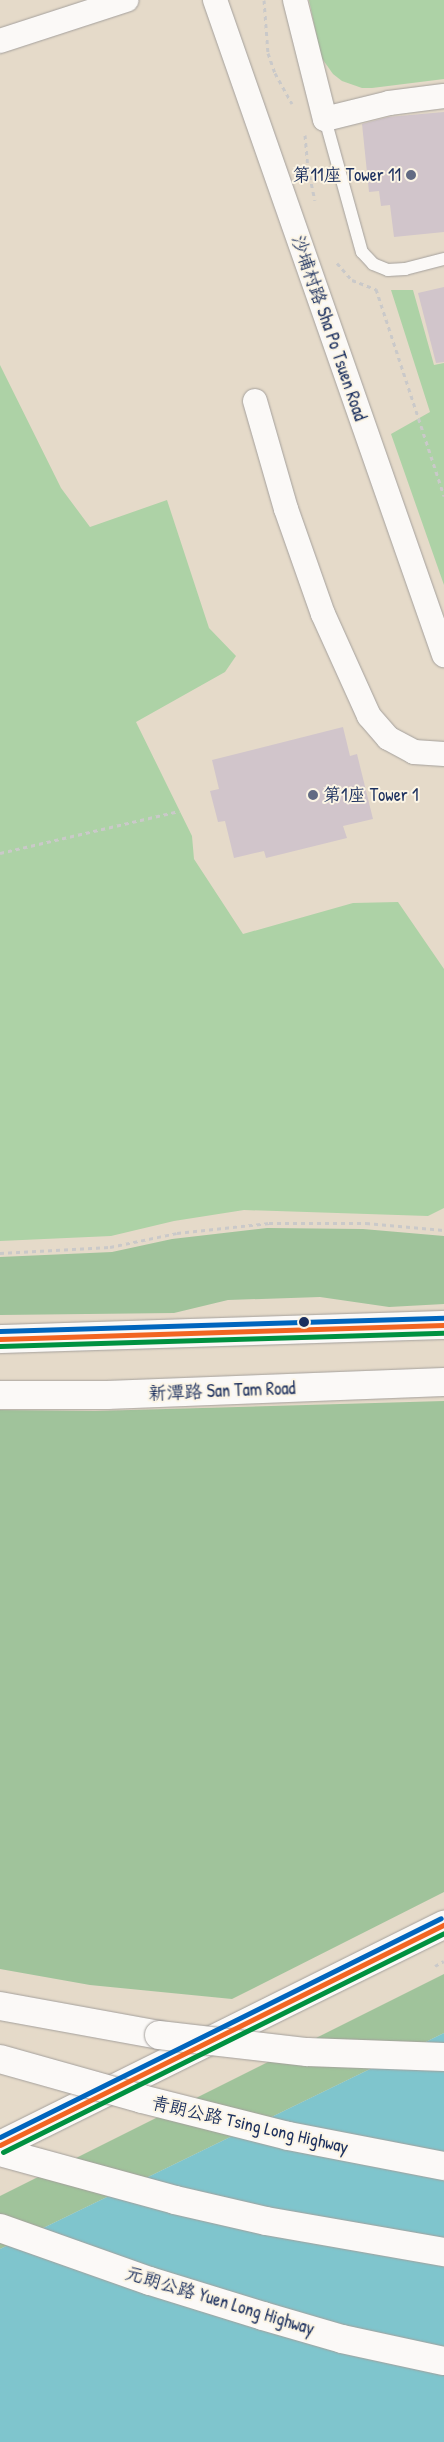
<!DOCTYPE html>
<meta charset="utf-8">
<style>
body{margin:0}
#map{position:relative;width:444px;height:2442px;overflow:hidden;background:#e5dac9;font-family:"Patrick Hand","LXGW WenKai TC",sans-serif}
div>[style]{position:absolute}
.green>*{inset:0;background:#add2a6}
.forest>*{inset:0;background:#a0c39b}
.water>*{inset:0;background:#7fc5cd}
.building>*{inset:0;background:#d1c5cb}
.path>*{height:3px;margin-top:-1.5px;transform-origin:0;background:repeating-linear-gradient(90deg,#cac9c9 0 4px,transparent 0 8px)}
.roads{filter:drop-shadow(0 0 1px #a4a09c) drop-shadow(0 0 1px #a4a09c)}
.service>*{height:12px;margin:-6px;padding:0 6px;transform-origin:6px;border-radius:6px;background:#fbf9f7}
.minor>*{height:24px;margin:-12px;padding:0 12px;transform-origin:12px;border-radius:12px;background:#fbf9f7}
.tertiary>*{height:28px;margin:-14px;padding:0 14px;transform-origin:14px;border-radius:14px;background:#fbf9f7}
.secondary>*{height:28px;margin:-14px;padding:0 14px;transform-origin:14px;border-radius:14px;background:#fbf9f7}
.motorway>*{height:28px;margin:-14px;padding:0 14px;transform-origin:14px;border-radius:14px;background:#fbf9f7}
.bridges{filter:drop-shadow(0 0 1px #a4a09c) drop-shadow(0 0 1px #a4a09c)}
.motorway-bridge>*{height:28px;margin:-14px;padding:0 14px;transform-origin:14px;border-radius:14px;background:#fbf9f7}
.bus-1>*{height:5px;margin:-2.5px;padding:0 2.5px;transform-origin:2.5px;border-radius:2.5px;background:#f26522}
.bus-2>*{height:5px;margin:-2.5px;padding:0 2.5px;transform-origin:2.5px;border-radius:2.5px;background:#009140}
.bus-3>*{height:5px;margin:-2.5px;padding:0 2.5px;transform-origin:2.5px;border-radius:2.5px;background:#0065bd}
.dots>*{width:14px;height:14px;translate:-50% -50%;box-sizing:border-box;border:2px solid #fcf5e5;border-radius:50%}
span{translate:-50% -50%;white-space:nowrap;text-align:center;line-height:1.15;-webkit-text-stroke:4px #fcf5e5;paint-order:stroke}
.poi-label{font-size:18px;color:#1b2f5e}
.right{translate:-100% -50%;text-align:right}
.left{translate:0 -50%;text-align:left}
.street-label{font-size:18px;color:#1b2f5e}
</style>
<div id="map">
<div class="green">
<i style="clip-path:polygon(309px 0,444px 0,444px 79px,372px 88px,362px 88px,342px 81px,333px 74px,321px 57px)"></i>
<i style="clip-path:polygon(391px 290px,413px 290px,434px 365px,444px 363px,444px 585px,391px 434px,430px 412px)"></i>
<i style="clip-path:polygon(0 365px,61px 488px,90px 527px,167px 500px,209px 628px,236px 656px,225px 672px,136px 722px,192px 836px,194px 859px,243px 934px,353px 903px,398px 902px,444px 969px,444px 1208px,428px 1216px,244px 1210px,174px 1221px,111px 1236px,0 1241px)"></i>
</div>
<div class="forest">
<i style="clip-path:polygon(267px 1228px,363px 1229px,444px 1236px,444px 1304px,389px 1307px,320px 1297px,228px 1300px,174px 1313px,0 1315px,0 1257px,112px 1252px,172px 1239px)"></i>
<i style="clip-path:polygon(444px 1401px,444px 1892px,232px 1999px,90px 1985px,0 1969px,0 1410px,95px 1411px)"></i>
<i style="clip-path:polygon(444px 1974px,444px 2033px,0 2249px,0 2196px)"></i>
</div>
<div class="water">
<i style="clip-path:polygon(444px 2033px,444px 2442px,0 2442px,0 2249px)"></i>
</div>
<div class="building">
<i style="clip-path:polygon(444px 112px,444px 232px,394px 237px,390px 205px,381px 206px,379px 191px,369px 192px,362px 124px,388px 117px)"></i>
<i style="clip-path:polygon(444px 287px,444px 362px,436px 363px,418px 293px)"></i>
<i style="clip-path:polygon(343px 727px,350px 756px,357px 754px,373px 819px,343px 826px,347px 838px,266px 858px,264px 851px,234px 858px,225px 821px,218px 822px,210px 791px,219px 789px,212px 760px)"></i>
</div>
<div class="path">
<i style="left:264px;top:0;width:53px;rotate:85.7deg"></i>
<i style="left:268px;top:53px;width:21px;rotate:71deg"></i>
<i style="left:275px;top:73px;width:35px;rotate:61deg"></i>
<i style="left:305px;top:135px;width:33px;rotate:85deg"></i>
<i style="left:308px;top:168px;width:33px;rotate:78deg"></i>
<i style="left:337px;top:263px;width:23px;rotate:49deg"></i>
<i style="left:352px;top:280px;width:26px;rotate:21deg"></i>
<i style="left:376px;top:289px;width:218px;rotate:71.8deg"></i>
<i style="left:0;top:853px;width:184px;rotate:-13.2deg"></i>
<i style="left:0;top:1253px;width:110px;rotate:-3.1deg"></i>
<i style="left:110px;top:1247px;width:68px;rotate:-11.8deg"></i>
<i style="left:177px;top:1233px;width:93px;rotate:-6.2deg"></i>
<i style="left:269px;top:1223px;width:97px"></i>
<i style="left:366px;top:1223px;width:78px;rotate:5.1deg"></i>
<i style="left:435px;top:1966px;width:10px;rotate:-29deg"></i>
</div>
<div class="roads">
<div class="service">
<i style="left:325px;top:119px;width:138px;rotate:74.5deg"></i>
<i style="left:362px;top:252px;width:16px;rotate:47deg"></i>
<i style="left:373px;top:264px;width:16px;rotate:22deg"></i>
<i style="left:388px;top:270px;width:17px;rotate:-3deg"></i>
<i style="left:405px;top:269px;width:40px;rotate:-14.4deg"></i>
</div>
<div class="minor">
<i style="left:215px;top:0;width:694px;rotate:70.73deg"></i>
<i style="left:295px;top:0;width:123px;rotate:75.9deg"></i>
<i style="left:325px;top:119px;width:66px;rotate:-14deg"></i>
<i style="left:389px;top:103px;width:55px;rotate:-7.3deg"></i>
<i style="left:0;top:41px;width:133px;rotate:-18deg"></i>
<i style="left:255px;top:401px;width:112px;rotate:74deg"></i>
<i style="left:286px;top:509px;width:111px;rotate:70.6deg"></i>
<i style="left:323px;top:614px;width:112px;rotate:65.7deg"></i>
<i style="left:369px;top:716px;width:29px;rotate:49deg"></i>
<i style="left:388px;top:738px;width:30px;rotate:28deg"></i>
<i style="left:414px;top:752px;width:30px;rotate:4deg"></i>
</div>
<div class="tertiary">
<i style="left:0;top:1339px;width:444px;rotate:-1.8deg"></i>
<i style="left:0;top:1395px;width:107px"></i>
<i style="left:107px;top:1395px;width:337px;rotate:-2.2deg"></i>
</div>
<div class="secondary">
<i style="left:0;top:2145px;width:496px;rotate:-26.4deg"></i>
</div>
<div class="motorway">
<i style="left:0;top:2006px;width:162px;rotate:10.3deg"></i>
<i style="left:0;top:2152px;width:181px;rotate:15.3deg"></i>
<i style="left:175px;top:2200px;width:93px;rotate:13deg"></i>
<i style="left:266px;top:2221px;width:181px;rotate:9.9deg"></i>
<i style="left:0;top:2228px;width:159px;rotate:19.5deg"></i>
<i style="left:150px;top:2281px;width:118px;rotate:17.2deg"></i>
<i style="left:263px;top:2316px;width:82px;rotate:16.2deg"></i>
<i style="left:342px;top:2339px;width:104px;rotate:12.2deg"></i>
</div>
</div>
<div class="bridges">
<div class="motorway-bridge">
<i style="left:159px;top:2035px;width:149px;rotate:6.6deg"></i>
<i style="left:307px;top:2052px;width:137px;rotate:2.1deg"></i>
<i style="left:0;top:2059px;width:148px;rotate:15.7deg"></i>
<i style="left:142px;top:2099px;width:151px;rotate:14.2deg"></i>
<i style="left:288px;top:2136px;width:159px;rotate:10.9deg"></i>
</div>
</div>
<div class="bus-1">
<i style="left:0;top:1339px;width:444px;rotate:-1.8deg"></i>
<i style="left:0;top:2145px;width:496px;rotate:-26.4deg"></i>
</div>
<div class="bus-2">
<i style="left:0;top:1346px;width:444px;rotate:-1.7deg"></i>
<i style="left:3px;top:2152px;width:492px;rotate:-26.4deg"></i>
</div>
<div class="bus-3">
<i style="left:0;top:1331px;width:444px;rotate:-1.7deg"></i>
<i style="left:0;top:2137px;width:492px;rotate:-26.4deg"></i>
</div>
<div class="dots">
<i style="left:411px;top:175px;background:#626b83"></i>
<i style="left:313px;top:795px;background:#626b83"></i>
<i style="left:304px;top:1322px;background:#1b2f5e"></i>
</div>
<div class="poi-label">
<span class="right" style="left:401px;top:175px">第11座 Tower 11</span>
<span class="left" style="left:323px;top:795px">第1座 Tower 1</span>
</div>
<div class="street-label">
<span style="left:329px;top:328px;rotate:71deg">沙埔村路 Sha Po Tsuen Road</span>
<span style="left:222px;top:1391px;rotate:-2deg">新潭路 San Tam Road</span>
<span style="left:250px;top:2125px;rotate:13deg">青朗公路 Tsing Long Highway</span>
<span style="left:220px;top:2301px;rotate:17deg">元朗公路 Yuen Long Highway</span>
</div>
</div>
